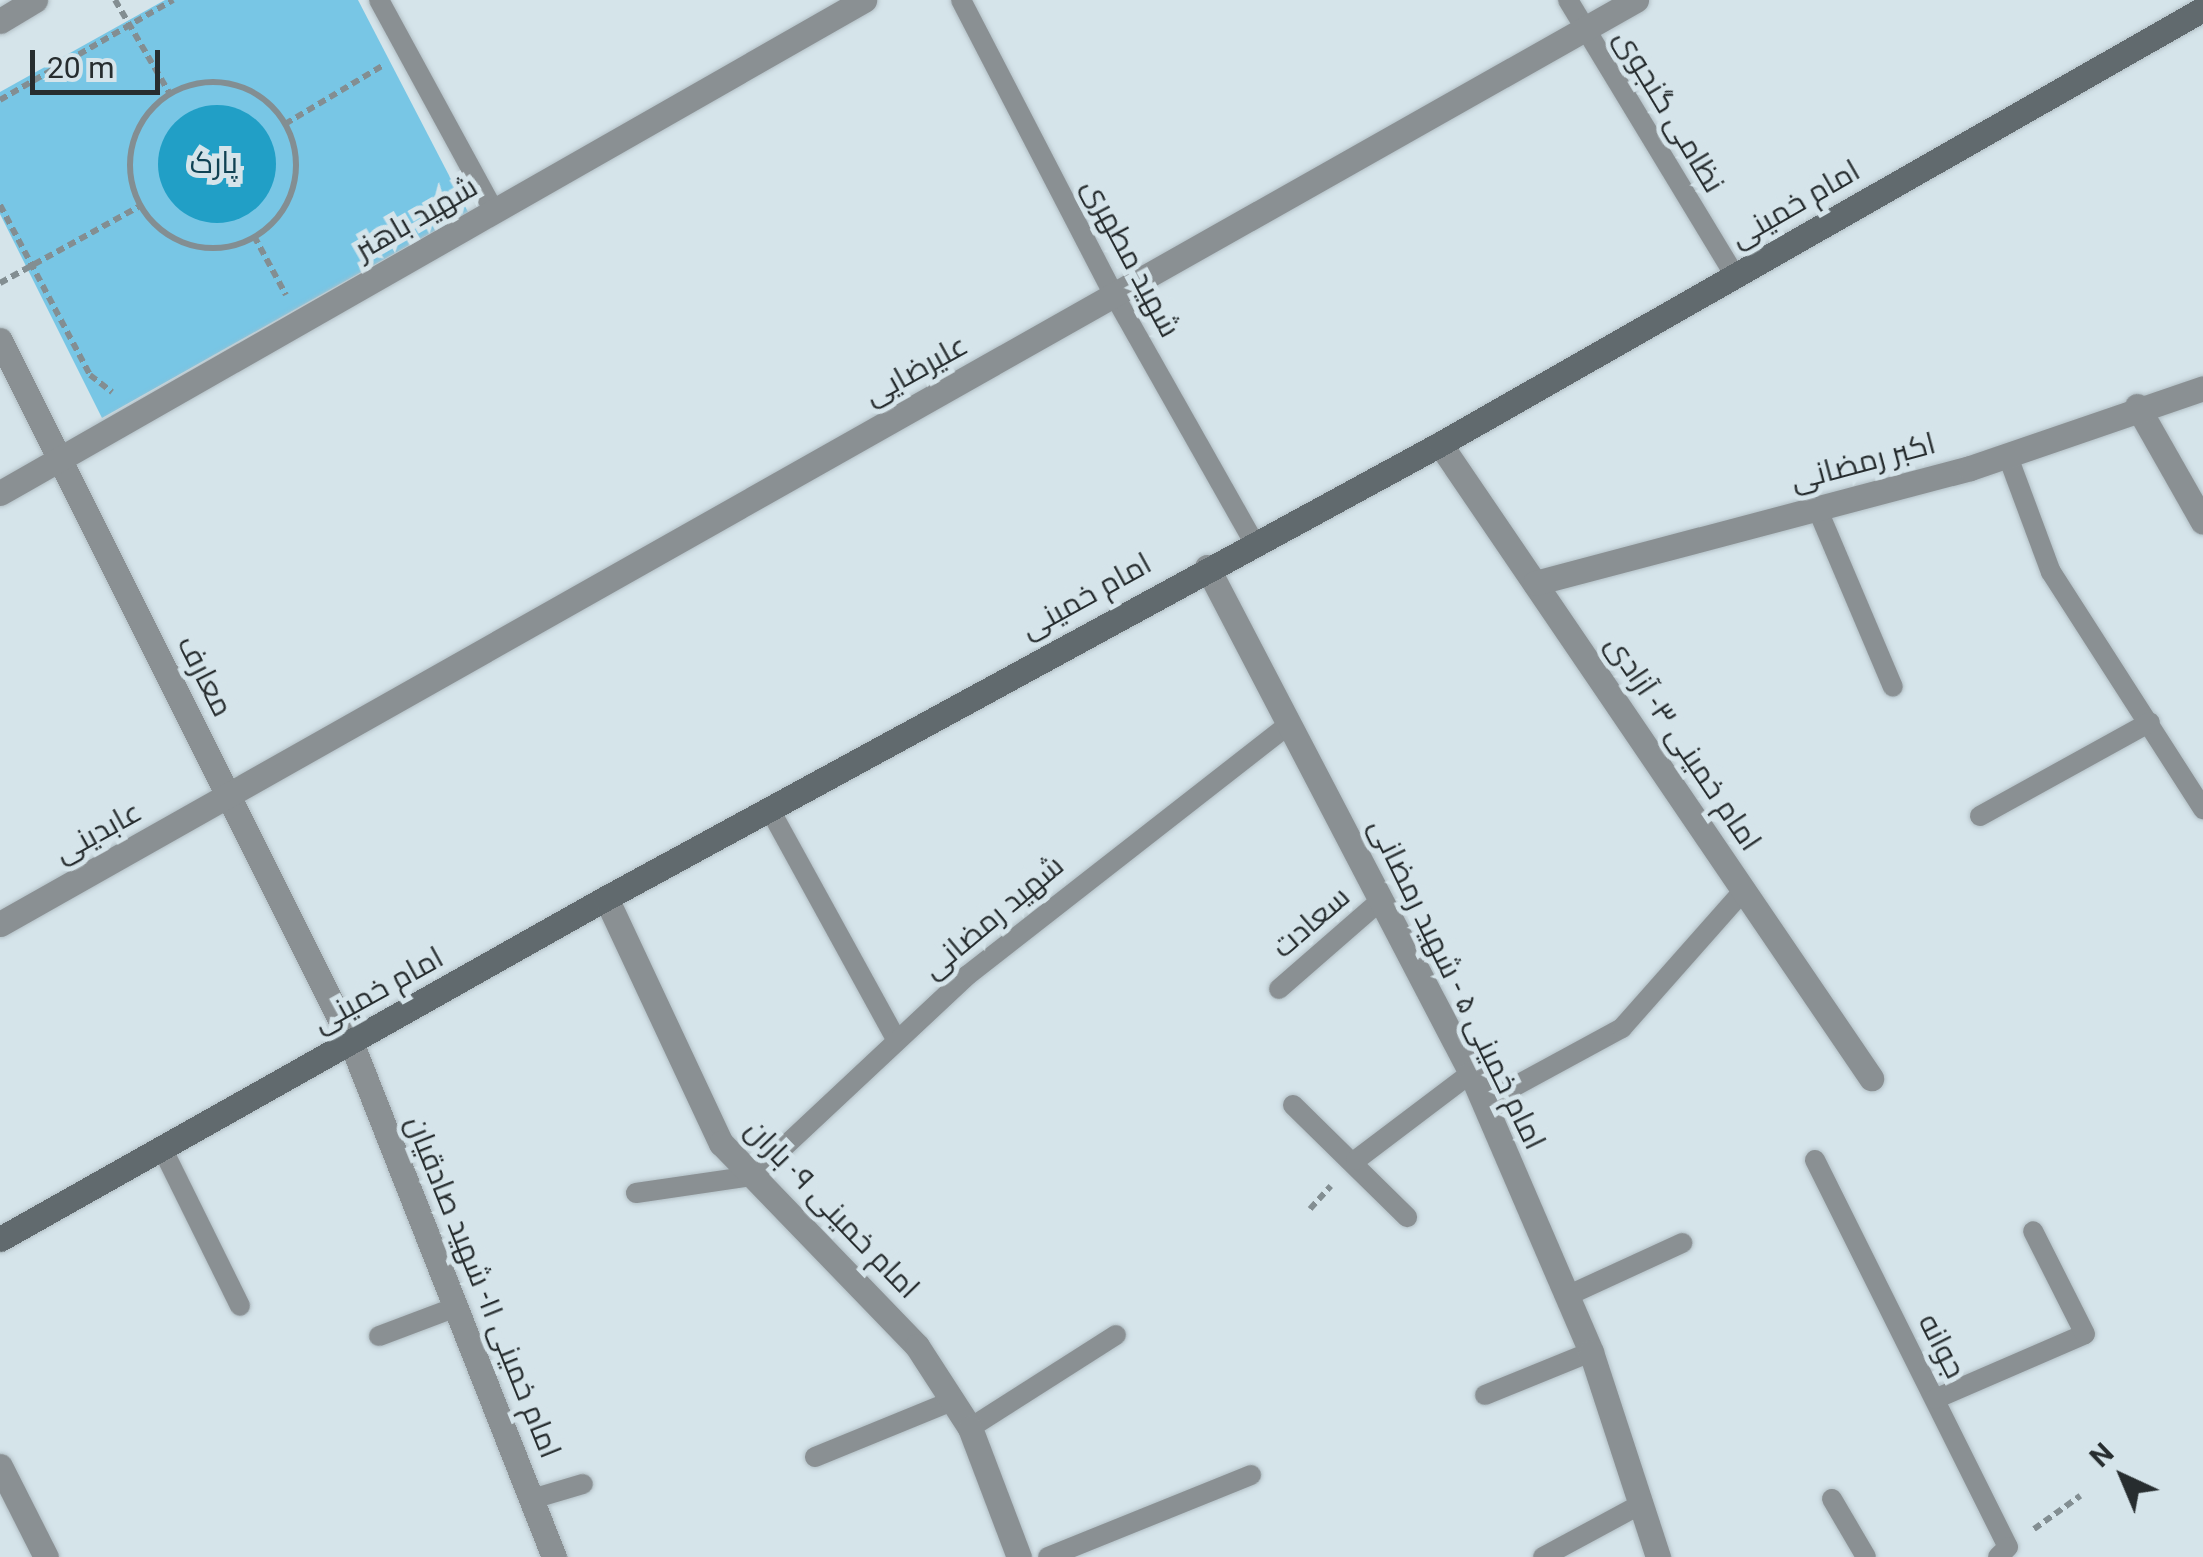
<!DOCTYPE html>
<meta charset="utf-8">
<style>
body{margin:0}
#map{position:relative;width:2203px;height:1557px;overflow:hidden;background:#d5e4ea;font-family:Roboto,Cairo,sans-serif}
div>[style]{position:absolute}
.green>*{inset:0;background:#78c6e5}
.water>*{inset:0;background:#219fc6}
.round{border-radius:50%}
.path>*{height:6px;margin-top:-3px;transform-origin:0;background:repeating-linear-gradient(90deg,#838e92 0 8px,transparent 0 13px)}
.path>.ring{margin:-3px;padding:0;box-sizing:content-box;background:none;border:6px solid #838e92;border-radius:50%}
.roads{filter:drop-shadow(0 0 2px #b2bfc5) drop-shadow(0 0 2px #b2bfc5)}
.lane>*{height:20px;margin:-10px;padding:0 10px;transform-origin:10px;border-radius:10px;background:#8a9093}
.street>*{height:25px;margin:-12.5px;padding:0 12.5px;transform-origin:12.5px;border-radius:12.5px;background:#8a9093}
.secondary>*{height:25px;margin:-12.5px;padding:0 12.5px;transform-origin:12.5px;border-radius:12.5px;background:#616a6e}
span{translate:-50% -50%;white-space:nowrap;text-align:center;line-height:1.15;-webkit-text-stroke:10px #d5e4ea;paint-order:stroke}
.street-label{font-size:30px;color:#272d2f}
.park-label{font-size:30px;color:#104253}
.north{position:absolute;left:2073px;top:1427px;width:100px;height:100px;-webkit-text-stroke:8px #d5e4ea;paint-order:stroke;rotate:316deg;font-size:28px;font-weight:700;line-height:40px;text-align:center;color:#272d2f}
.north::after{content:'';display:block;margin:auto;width:35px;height:45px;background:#272d2f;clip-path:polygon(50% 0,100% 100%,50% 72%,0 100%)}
.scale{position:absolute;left:30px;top:50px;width:130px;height:45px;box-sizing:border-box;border:5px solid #272d2f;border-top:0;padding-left:12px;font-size:30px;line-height:35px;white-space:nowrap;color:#272d2f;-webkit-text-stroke:8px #d5e4ea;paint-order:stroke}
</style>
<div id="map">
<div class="green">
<i style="clip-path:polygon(165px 0,358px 0,468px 212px,102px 418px,0 214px,0 92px)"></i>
</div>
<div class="water">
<i class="round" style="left:158px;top:105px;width:118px;height:118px"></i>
</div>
<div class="path">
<i style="left:115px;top:0;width:109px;rotate:59.7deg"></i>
<i class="ring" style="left:130px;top:82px;width:160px;height:160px"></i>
<i style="left:0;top:100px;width:200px;rotate:-30deg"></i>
<i style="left:285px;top:124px;width:113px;rotate:-30.9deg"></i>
<i style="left:0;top:205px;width:192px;rotate:62.1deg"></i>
<i style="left:90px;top:375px;width:28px;rotate:38deg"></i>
<i style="left:254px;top:236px;width:67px;rotate:61.5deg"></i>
<i style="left:0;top:283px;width:160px;rotate:-28.8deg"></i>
<i style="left:1310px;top:1209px;width:31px;rotate:-48deg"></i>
<i style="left:2034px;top:1529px;width:57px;rotate:-35.7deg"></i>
</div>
<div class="roads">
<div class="lane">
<i style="left:379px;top:0;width:240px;rotate:61.4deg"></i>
<i style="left:961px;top:0;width:332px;rotate:62.6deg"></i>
<i style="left:1114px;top:295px;width:284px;rotate:60.5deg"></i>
<i style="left:1568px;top:0;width:323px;rotate:58.8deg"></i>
<i style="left:2007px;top:454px;width:126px;rotate:69.6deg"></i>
<i style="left:2051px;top:572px;width:282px;rotate:57.3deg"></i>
<i style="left:1817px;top:508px;width:194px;rotate:67deg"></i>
<i style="left:769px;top:808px;width:264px;rotate:61.2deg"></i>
<i style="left:1980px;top:816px;width:194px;rotate:-28.9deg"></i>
<i style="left:1279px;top:989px;width:135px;rotate:-41.1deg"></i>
<i style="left:1484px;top:1103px;width:157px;rotate:-28.5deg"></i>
<i style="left:1622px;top:1028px;width:184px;rotate:-48.5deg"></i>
<i style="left:1293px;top:1105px;width:160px;rotate:44.5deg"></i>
<i style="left:162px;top:1148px;width:176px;rotate:63.7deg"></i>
<i style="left:1356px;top:1160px;width:144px;rotate:-37.1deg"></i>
<i style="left:1815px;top:1160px;width:432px;rotate:63.5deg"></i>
<i style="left:2008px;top:1547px;width:14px;rotate:135deg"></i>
<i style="left:636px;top:1193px;width:118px;rotate:-8.3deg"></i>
<i style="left:753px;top:1176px;width:294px;rotate:-43.1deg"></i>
<i style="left:968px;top:975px;width:407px;rotate:-38deg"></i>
<i style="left:1567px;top:1296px;width:127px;rotate:-24.7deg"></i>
<i style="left:379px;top:1336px;width:82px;rotate:-20.6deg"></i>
<i style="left:1485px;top:1395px;width:114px;rotate:-22.1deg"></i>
<i style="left:1935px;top:1399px;width:163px;rotate:-23.4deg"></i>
<i style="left:2085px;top:1334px;width:115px;rotate:-116.8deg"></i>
<i style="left:970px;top:1428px;width:173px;rotate:-32.5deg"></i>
<i style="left:815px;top:1457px;width:148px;rotate:-22.2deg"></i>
<i style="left:532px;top:1499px;width:53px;rotate:-16.4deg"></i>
<i style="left:1832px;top:1499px;width:67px;rotate:59.6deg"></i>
<i style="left:1048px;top:1557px;width:219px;rotate:-22deg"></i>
<i style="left:1543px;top:1557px;width:111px;rotate:-28.4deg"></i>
</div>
<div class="street">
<i style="left:0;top:21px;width:41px;rotate:-31deg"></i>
<i style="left:0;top:340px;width:785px;rotate:63.43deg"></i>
<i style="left:351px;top:1042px;width:554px;rotate:68.49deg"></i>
<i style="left:2137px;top:406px;width:133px;rotate:60.4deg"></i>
<i style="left:1440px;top:444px;width:767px;rotate:55.79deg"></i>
<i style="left:0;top:493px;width:995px;rotate:-29.71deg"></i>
<i style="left:1207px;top:567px;width:571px;rotate:62.45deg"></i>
<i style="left:1471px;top:1073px;width:304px;rotate:66.7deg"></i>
<i style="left:1591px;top:1352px;width:216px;rotate:71.9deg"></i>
<i style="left:1535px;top:583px;width:450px;rotate:-14.8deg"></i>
<i style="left:1970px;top:468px;width:246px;rotate:-18.9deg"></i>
<i style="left:606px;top:898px;width:271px;rotate:64.9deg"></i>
<i style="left:721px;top:1143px;width:282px;rotate:46deg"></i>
<i style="left:917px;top:1346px;width:98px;rotate:57.1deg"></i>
<i style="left:970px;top:1428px;width:138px;rotate:69.2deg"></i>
<i style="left:0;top:924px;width:1879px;rotate:-29.46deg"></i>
<i style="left:0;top:1466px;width:102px;rotate:63.2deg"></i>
</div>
<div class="secondary">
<i style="left:0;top:1239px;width:695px;rotate:-29.37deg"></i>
<i style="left:606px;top:898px;width:950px;rotate:-28.56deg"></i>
<i style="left:1440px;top:444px;width:878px;rotate:-29.69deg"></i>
</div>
</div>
<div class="street-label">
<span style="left:1669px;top:111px;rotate:59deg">نظامی گنجوی</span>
<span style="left:1795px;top:204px;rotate:-30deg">امام خمینی</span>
<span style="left:416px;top:218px;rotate:-30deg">شهید باهنر</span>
<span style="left:1131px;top:258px;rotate:62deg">شهید مطهری</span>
<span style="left:916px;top:370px;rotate:-29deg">علیرضایی</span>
<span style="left:1863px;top:462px;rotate:-15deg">اکبر رمضانی</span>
<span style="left:1086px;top:596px;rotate:-29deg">امام خمینی</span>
<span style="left:205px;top:676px;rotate:63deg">معارف</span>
<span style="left:1683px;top:743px;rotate:56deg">امام خمینی ۳- آزادی</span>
<span style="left:98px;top:832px;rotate:-29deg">عابدینی</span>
<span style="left:993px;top:917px;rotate:-40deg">شهید رمضانی</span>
<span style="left:1311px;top:922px;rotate:-41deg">سعادت</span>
<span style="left:1457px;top:984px;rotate:64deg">امام خمینی ۵ - شهید رمضانی</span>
<span style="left:378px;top:990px;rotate:-29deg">امام خمینی</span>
<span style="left:832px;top:1209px;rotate:46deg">امام خمینی ۹- باران</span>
<span style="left:483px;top:1287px;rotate:68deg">امام خمینی ۱۱- شهید صادقیان</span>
<span style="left:1942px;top:1346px;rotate:63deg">جوانه</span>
</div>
<div class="park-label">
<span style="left:214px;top:163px">پارک</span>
</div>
<div class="north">N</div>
<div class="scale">20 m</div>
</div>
